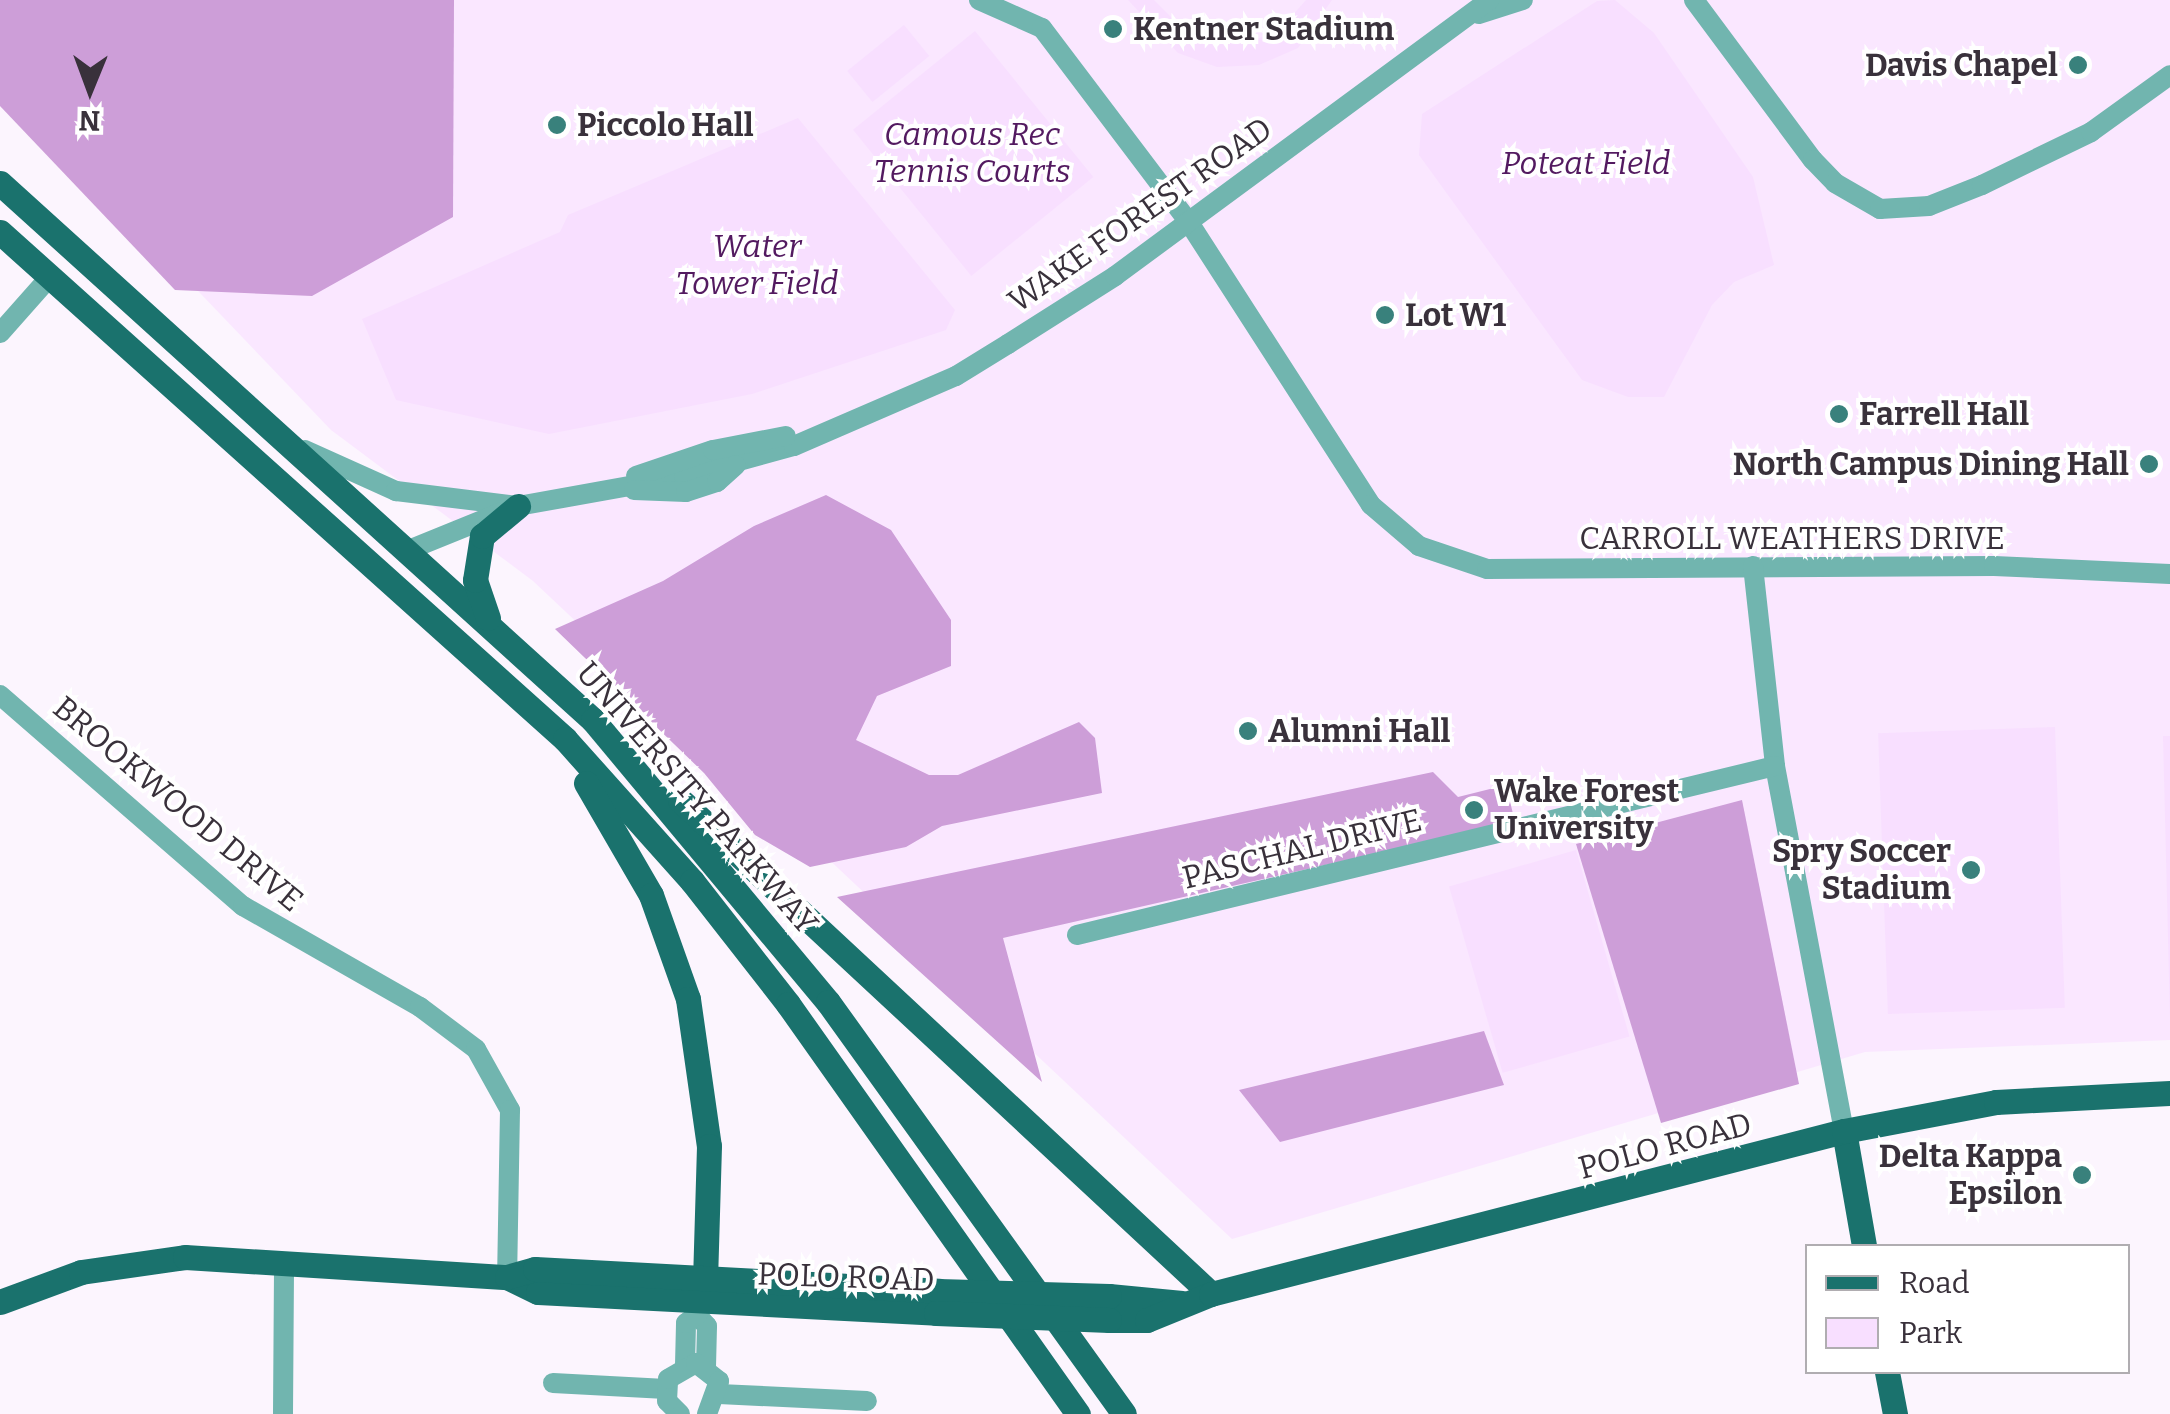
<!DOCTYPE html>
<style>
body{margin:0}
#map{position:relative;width:2170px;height:1414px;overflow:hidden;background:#fcf5fe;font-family:Bitter,serif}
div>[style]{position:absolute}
.built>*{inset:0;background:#fae7ff}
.green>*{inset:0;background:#f8dfff;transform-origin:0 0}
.forest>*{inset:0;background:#cd9ed8}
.minor>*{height:20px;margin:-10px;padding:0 10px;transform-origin:10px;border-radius:10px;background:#71b5af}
.major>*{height:25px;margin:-12.5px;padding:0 12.5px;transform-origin:12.5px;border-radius:12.5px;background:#1a726d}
.major-bridge>*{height:25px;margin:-12.5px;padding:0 12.5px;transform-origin:12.5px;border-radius:12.5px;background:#1a726d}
.dots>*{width:28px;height:28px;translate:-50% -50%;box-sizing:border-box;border:5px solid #fff;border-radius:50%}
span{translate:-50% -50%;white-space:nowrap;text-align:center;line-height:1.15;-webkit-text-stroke:8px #fff;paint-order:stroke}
.poi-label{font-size:32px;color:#39313b;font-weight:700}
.left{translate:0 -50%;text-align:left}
.right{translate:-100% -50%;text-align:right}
.park-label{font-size:32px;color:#531a60;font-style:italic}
.street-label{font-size:32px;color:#39313b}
.legend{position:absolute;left:1805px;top:1244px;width:325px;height:130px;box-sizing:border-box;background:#fff;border:2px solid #b0adb1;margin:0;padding:12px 18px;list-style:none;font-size:30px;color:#39313b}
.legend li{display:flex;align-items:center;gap:20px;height:50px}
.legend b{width:50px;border:2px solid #b0adb1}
.north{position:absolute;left:40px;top:40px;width:100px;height:100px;-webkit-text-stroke:8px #fff;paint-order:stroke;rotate:181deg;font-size:28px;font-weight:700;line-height:40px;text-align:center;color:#39313b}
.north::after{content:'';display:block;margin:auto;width:35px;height:45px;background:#39313b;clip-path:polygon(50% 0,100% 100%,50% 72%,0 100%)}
</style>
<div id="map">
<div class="built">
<i style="clip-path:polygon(0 0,2170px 0,2170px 1040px,1865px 1052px,1232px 1239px,533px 581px,331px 430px,0 84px)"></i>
</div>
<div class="green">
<i style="clip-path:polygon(1128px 0,1154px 0,1185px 31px,1217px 44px,1251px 42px,1281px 28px,1306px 0,1332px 0,1298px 48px,1259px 65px,1217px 67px,1178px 53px)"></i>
<i style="clip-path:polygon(1615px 0,1654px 33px,1753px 177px,1774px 265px,1734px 282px,1712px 305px,1664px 397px,1628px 397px,1582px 380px,1419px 155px,1422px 114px,1597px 1px)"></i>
<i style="left:904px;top:25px;width:40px;height:73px;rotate:51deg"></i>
<i style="left:975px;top:31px;width:188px;height:157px;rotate:51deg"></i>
<i style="clip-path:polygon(798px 118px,955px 310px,946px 330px,752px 394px,549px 434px,396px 400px,362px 319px,560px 232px,568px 215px)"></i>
<i style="left:2055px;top:727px;width:281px;height:177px;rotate:88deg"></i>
<i style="clip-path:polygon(2163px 736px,2170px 736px,2170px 1018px)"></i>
<i style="left:1576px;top:850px;width:194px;height:132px;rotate:74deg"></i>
</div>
<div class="forest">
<i style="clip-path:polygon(0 0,454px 0,453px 217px,312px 296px,175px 290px,0 106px)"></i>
<i style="clip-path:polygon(826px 495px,891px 530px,951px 620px,951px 666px,877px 696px,856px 740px,929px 775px,958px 775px,1079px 722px,1095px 738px,1102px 793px,942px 826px,906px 847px,810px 867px,755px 835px,704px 773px,555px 629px,663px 581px,754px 526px)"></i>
<i style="clip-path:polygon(1433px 772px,1458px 797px,1506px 785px,1515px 822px,1003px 938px,1042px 1082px,837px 897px)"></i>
<i style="clip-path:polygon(1742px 800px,1799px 1084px,1661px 1123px,1576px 844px)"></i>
<i style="clip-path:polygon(1484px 1031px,1504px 1085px,1280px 1142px,1239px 1090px)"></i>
</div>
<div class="minor">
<i style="left:979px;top:0;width:69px;rotate:24deg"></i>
<i style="left:1042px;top:28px;width:242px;rotate:52.9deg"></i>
<i style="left:1188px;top:221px;width:338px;rotate:57.2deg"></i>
<i style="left:1371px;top:505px;width:63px;rotate:40.5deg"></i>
<i style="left:1419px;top:546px;width:72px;rotate:18.7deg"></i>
<i style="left:1487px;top:569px;width:507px;rotate:-0.34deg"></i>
<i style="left:1994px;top:566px;width:176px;rotate:2.6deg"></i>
<i style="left:1694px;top:0;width:199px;rotate:53.4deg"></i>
<i style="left:1813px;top:160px;width:32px;rotate:46deg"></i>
<i style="left:1835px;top:183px;width:52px;rotate:30deg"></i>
<i style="left:1880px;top:209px;width:49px;rotate:-3.5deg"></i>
<i style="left:1929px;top:206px;width:57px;rotate:-21.6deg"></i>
<i style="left:1982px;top:185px;width:121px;rotate:-25.9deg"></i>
<i style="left:2091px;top:132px;width:97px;rotate:-35.8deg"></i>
<i style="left:1479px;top:14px;width:46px;rotate:-17.7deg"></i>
<i style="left:0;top:333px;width:71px;rotate:-48.4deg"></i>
<i style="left:305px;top:450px;width:100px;rotate:24.3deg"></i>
<i style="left:396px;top:491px;width:123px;rotate:7deg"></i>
<i style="left:518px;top:506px;width:169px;rotate:-10.2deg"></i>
<i style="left:684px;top:476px;width:114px;rotate:-15.3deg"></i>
<i style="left:794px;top:446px;width:176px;rotate:-23.4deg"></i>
<i style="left:956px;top:376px;width:61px;rotate:-31.6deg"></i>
<i style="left:1008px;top:344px;width:127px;rotate:-32.4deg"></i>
<i style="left:1115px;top:276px;width:465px;rotate:-36.4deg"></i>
<i style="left:636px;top:476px;width:81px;rotate:-18.7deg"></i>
<i style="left:713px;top:450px;width:74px;rotate:-10.9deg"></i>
<i style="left:634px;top:490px;width:52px;rotate:2.2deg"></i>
<i style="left:686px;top:492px;width:33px;rotate:-18deg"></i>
<i style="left:717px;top:482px;width:25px;rotate:-42deg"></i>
<i style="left:411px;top:549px;width:98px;rotate:-22.1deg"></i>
<i style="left:1753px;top:566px;width:201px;rotate:83.7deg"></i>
<i style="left:1775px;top:766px;width:371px;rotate:79.3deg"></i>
<i style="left:0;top:695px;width:322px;rotate:41deg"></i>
<i style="left:243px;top:906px;width:204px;rotate:29.7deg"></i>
<i style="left:420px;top:1007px;width:70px;rotate:36.9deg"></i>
<i style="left:476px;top:1049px;width:70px;rotate:60.9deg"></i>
<i style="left:510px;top:1110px;width:167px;rotate:91deg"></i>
<i style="left:1077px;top:935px;width:718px;rotate:-13.61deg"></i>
<i style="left:697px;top:1302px;width:13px;rotate:90deg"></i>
<i style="left:697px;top:1315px;width:15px;rotate:48deg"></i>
<i style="left:707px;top:1326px;width:42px;rotate:91.4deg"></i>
<i style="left:685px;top:1365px;width:42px;rotate:-88.6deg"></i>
<i style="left:686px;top:1323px;width:14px;rotate:-36deg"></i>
<i style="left:553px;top:1383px;width:113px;rotate:3deg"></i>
<i style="left:719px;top:1394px;width:148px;rotate:2.7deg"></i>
<i style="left:283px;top:1414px;width:152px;rotate:-89.6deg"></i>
<i style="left:680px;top:1414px;width:18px;rotate:-135deg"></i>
<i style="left:667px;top:1401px;width:22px;rotate:-87deg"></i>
<i style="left:668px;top:1379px;width:32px;rotate:-30deg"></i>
<i style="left:696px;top:1363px;width:29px;rotate:38deg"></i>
<i style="left:719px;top:1381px;width:35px;rotate:110deg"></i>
</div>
<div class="major">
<i style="left:0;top:183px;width:800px;rotate:42.16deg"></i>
<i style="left:593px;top:720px;width:367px;rotate:50.2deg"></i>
<i style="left:828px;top:1002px;width:507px;rotate:54.3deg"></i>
<i style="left:0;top:232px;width:759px;rotate:41.9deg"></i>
<i style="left:565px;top:739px;width:191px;rotate:48.2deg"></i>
<i style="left:692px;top:881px;width:156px;rotate:52deg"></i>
<i style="left:788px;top:1004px;width:502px;rotate:54.73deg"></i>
<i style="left:488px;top:618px;width:40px;rotate:-108.9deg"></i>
<i style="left:475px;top:580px;width:45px;rotate:-81deg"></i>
<i style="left:482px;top:536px;width:47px;rotate:-39.8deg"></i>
<i style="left:586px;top:783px;width:129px;rotate:59.9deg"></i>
<i style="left:651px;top:895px;width:110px;rotate:70.4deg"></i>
<i style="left:688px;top:999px;width:148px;rotate:81.9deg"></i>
<i style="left:709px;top:1146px;width:133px;rotate:91.7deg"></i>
<i style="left:680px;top:800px;width:725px;rotate:42.93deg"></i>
<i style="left:1844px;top:1131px;width:117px;rotate:80.1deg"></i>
<i style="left:507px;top:1277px;width:34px;rotate:26deg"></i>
<i style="left:538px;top:1292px;width:399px;rotate:3deg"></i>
<i style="left:1109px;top:1296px;width:73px;rotate:5.5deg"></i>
<i style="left:0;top:1302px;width:86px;rotate:-20.3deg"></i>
<i style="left:81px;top:1272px;width:105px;rotate:-8.2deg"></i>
<i style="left:185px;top:1257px;width:323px;rotate:3.6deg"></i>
<i style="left:507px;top:1277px;width:29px;rotate:-16deg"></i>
<i style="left:535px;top:1269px;width:404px;rotate:3.1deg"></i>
<i style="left:1109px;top:1320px;width:38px"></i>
<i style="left:1147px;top:1320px;width:69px;rotate:-22.1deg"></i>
<i style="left:1211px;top:1294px;width:654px;rotate:-14.44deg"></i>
<i style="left:1844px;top:1131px;width:155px;rotate:-10.8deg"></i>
<i style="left:1996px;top:1102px;width:174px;rotate:-3deg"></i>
<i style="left:1887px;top:1372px;width:43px;rotate:79.2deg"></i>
</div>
<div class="major-bridge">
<i style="left:938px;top:1291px;width:171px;rotate:1.7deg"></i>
<i style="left:936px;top:1313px;width:173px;rotate:2.3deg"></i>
</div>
<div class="dots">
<i style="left:1113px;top:29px;background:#39817c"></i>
<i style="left:2078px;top:65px;background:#39817c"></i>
<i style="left:557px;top:125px;background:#39817c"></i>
<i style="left:1385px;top:315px;background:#39817c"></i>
<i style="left:1839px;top:414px;background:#39817c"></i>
<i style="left:2149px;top:464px;background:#39817c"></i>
<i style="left:1248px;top:731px;background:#39817c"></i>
<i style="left:1474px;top:810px;background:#39817c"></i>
<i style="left:1971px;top:870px;background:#39817c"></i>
<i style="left:2082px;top:1175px;background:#39817c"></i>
</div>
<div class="poi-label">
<span class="left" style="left:1133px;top:29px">Kentner Stadium</span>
<span class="right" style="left:2058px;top:65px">Davis Chapel</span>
<span class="left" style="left:577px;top:125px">Piccolo Hall</span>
<span class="left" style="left:1405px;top:315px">Lot W1</span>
<span class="left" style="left:1859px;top:414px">Farrell Hall</span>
<span class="right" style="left:2129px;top:464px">North Campus Dining Hall</span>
<span class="left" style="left:1268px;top:731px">Alumni Hall</span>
<span class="left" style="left:1494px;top:810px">Wake Forest<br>University</span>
<span class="right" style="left:1951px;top:870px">Spry Soccer<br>Stadium</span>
<span class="right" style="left:2062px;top:1175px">Delta Kappa<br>Epsilon</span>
</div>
<div class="park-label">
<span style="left:972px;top:153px">Camous Rec<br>Tennis Courts</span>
<span style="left:1586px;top:163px">Poteat Field</span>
<span style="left:757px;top:265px">Water<br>Tower Field</span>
</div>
<div class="street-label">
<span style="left:1140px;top:215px;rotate:-35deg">WAKE FOREST ROAD</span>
<span style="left:1792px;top:538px">CARROLL WEATHERS DRIVE</span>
<span style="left:697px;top:798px;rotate:49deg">UNIVERSITY PARKWAY</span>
<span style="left:178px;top:804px;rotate:40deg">BROOKWOOD DRIVE</span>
<span style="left:1302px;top:849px;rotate:-14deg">PASCHAL DRIVE</span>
<span style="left:1665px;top:1146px;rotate:-15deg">POLO ROAD</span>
<span style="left:846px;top:1277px;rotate:2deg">POLO ROAD</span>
</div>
<ul class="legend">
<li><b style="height:12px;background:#1a726d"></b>Road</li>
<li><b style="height:28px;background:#f8dfff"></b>Park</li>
</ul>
<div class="north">N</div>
</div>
